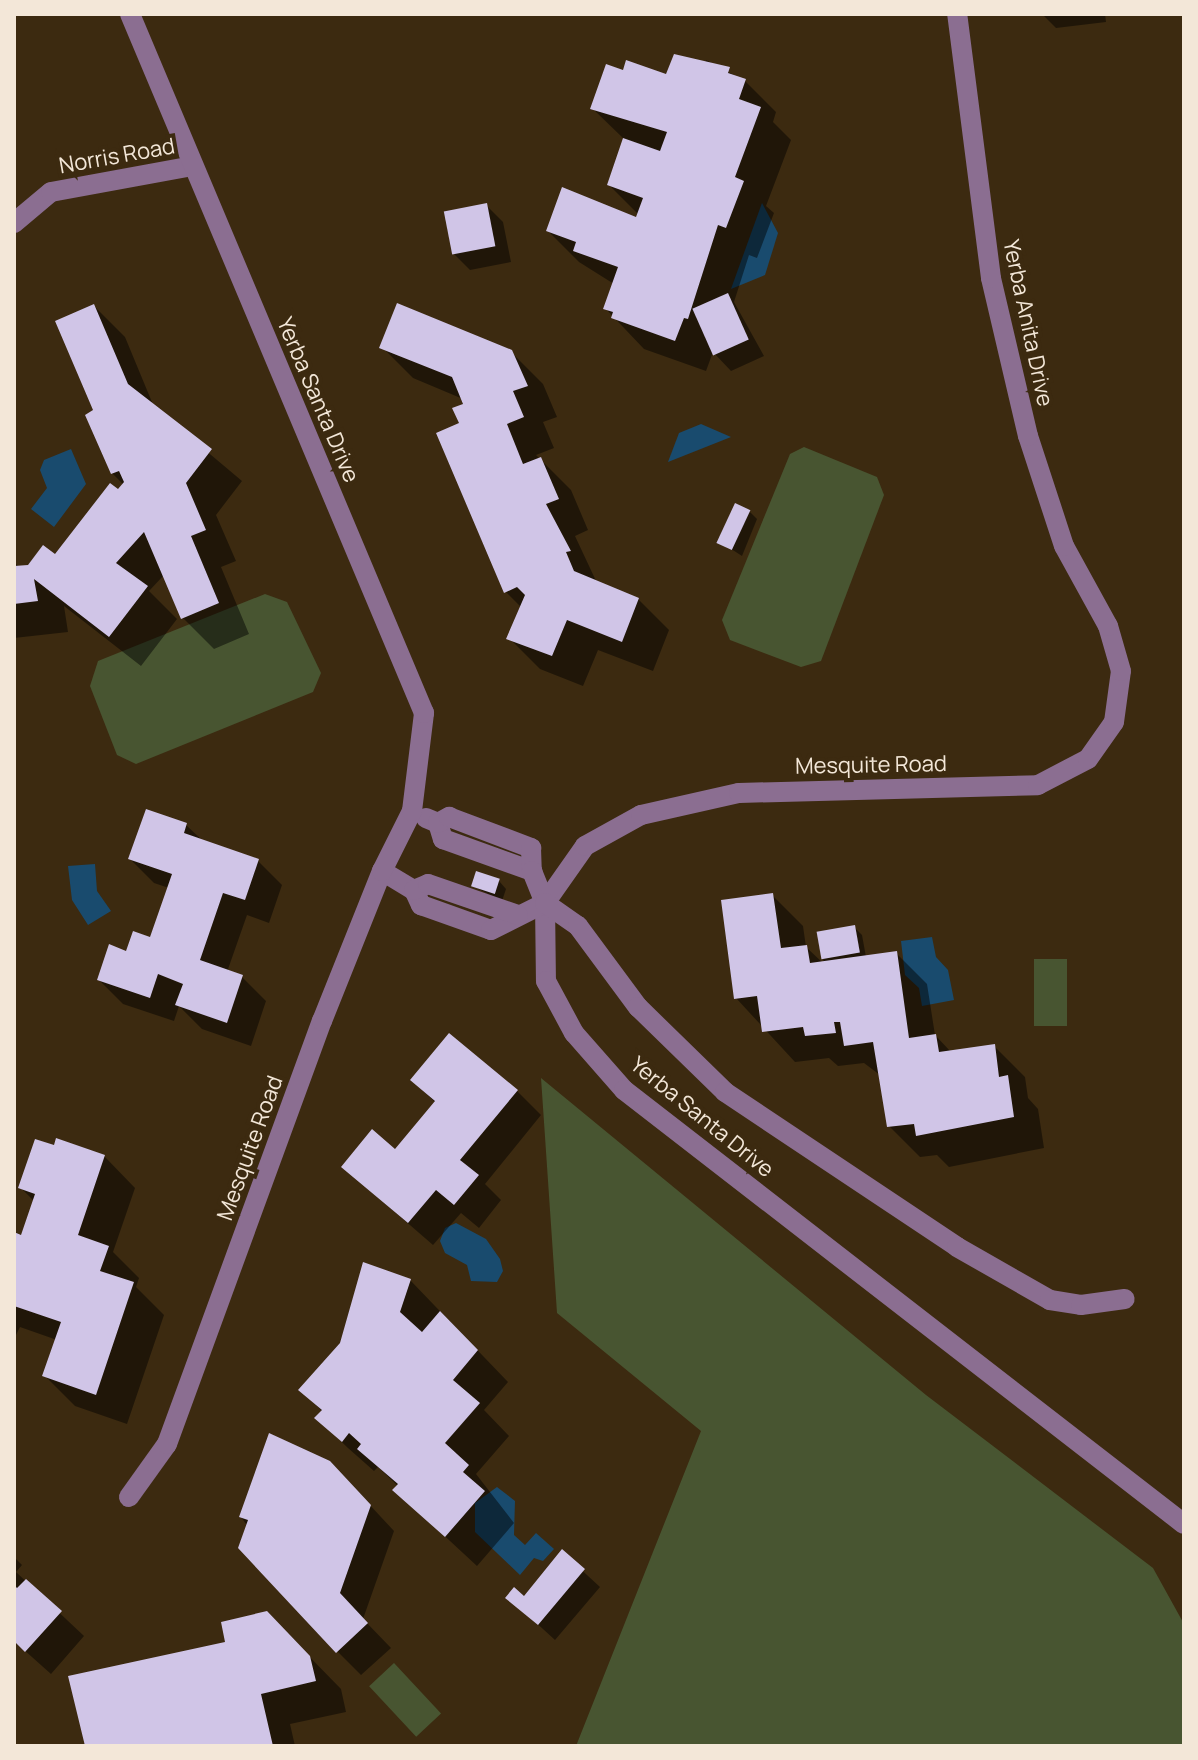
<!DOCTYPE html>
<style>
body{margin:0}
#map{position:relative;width:1198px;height:1760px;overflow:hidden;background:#3c2a10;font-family:Manrope,sans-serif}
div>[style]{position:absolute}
.green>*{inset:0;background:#485531;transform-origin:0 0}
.water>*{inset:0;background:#194b6e}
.shadow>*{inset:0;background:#0007}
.building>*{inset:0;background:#d0c5e7;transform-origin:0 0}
.minor>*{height:20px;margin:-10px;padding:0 10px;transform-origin:10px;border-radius:10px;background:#8b6e91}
span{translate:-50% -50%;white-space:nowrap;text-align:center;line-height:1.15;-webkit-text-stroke:8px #3c2a10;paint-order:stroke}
.street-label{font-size:22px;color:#f3e7d8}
.frame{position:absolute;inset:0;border:16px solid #f3e7d8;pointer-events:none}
</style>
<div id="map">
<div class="green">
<i style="clip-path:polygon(804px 447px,877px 477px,884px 495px,821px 661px,801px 667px,730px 640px,722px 620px,790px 454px)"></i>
<i style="clip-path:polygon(265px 594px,287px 602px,321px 673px,313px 692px,136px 764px,117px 755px,90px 686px,98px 661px)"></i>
<i style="left:1034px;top:959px;width:33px;height:67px"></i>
<i style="clip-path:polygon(541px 1078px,926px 1395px,1153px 1568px,1184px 1624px,1184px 1746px,576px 1746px,701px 1431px,557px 1313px)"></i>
<i style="left:394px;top:1663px;width:69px;height:34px;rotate:47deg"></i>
</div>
<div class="water">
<i style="clip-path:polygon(762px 203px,778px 233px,765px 275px,731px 289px)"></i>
<i style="clip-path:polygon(701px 424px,731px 437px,668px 462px,679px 433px)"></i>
<i style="clip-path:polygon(71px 449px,86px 484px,54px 527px,31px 509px,47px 488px,40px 470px,44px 460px)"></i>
<i style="clip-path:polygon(95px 864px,97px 891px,111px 911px,88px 925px,72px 900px,68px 866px)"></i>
<i style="clip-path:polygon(932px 937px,936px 957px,948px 970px,954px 1000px,922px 1006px,919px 988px,905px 975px,901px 941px)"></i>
<i style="clip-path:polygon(456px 1223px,486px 1239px,500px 1259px,503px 1271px,497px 1282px,471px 1281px,467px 1265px,445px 1253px,440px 1241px,445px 1228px)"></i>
<i style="clip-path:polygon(497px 1487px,515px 1501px,514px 1535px,525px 1545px,536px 1533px,554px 1549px,543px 1561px,534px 1558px,520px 1575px,475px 1532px,475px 1503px)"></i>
</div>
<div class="shadow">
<i style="clip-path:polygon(1042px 14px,1105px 14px,1106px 22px,1056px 28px)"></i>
<i style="clip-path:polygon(706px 60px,745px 81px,776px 112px,773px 122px,791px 140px,766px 206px,774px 213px,757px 258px,749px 255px,734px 302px,764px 356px,731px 371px,713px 352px,706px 371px,644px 349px,605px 308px,614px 284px,579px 262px,548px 231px,637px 220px,639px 215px,609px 185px,625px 140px,592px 108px,624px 72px,668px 77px,704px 66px)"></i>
<i style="clip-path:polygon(487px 206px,503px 222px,511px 262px,470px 270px,453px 253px)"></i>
<i style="clip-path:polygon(94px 306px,125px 337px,154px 407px,242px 481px,216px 515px,236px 561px,221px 567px,249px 634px,214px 649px,183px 618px,164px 575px,149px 591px,177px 619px,141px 666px,64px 606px,68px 632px,14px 638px,14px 562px,20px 568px,55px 557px,124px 485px,112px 473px,95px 411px)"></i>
<i style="clip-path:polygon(382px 347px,511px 352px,543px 384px,557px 417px,543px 422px,554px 448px,536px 455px,571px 490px,588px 530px,575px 536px,597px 583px,638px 599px,669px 630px,653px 671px,598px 650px,583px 686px,540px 669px,509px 638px,522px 608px,505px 591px,461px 424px,463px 399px,413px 378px)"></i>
<i style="clip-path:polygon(749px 511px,757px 519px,742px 556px,722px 543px)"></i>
<i style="clip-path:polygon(186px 825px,203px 841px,258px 861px,282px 885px,269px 923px,247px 915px,227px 972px,242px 977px,266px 1001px,251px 1046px,202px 1029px,179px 1006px,174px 1021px,123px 1004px,99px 980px,151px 939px,169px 888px,154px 883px,130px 859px)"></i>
<i style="clip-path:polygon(499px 881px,506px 889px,502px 901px,473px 886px)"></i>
<i style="clip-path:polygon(772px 895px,803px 926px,806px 947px,824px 964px,819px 932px,854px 927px,862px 935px,866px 957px,896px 953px,927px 984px,935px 1035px,951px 1052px,994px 1046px,1025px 1077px,1028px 1098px,1038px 1109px,1044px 1148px,949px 1167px,937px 1155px,920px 1157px,889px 1126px,880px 1075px,864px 1063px,838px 1066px,829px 1058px,795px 1062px,736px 998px)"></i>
<i style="clip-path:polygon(412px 1080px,517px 1091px,541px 1115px,485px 1184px,501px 1200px,479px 1228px,461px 1213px,433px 1245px,343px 1167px,395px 1152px,436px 1103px)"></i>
<i style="clip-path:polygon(104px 1156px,135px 1188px,113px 1252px,139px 1278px,136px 1287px,164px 1315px,127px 1424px,75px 1406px,44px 1375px,57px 1340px,20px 1327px,14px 1339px,14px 1235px,22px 1237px,34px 1201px,20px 1187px)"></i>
<i style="clip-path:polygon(410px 1280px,508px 1382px,484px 1410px,509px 1436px,476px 1474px,514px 1523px,477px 1566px,395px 1490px,398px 1486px,378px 1467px,374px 1471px,348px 1448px,317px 1418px,323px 1412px,301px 1390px)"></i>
<i style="clip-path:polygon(354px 1488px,394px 1531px,363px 1619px,391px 1648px,361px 1675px,337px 1651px,241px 1517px)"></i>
<i style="clip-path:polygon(562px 1552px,600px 1587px,555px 1640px,508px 1597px,524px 1598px)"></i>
<i style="clip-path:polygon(14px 1557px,22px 1565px,16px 1572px,84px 1636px,51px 1674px,14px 1641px)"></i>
<i style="clip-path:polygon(298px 1645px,341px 1689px,346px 1712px,290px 1724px,295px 1746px,87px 1746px)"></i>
</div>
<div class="building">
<i style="clip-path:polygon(674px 54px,730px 67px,728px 73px,746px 79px,739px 99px,761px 107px,735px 177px,744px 181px,726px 228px,718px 225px,688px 319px,684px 318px,675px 341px,611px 318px,613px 312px,603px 309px,618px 267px,573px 251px,576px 242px,546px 231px,562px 187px,636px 217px,643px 198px,607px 185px,623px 138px,660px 151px,667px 132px,590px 109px,606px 64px,623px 70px,626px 60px,666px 74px)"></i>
<i style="left:487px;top:203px;width:44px;height:44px;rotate:79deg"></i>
<i style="left:728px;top:293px;width:51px;height:39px;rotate:66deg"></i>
<i style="clip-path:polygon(397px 303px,512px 350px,528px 386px,513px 391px,524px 417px,507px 424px,523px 464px,541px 457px,559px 499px,546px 504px,571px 551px,566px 552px,574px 571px,639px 598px,622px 642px,567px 620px,552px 656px,506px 639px,525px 595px,517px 587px,504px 593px,436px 433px,459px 423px,452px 408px,463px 404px,452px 377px,379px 348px)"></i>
<i style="clip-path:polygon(94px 304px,128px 384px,212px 449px,186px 483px,206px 530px,191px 536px,219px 603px,181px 619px,144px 532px,116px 563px,148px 586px,109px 637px,34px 579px,38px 601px,14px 604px,14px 566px,28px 565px,43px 545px,55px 554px,110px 483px,118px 489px,124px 482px,119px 471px,111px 474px,85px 415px,93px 410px,55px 321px)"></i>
<i style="left:735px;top:503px;width:17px;height:44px;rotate:25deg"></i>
<i style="clip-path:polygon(146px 809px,187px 823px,184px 833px,259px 859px,245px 900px,223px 893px,200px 960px,243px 975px,227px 1023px,175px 1005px,183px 984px,158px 974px,150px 998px,97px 980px,109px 944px,126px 951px,133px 931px,150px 937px,172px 874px,128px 859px)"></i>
<i style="left:476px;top:871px;width:25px;height:16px;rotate:18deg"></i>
<i style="clip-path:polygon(773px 893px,781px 948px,807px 945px,810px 963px,897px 951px,909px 1038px,936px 1034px,939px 1052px,995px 1044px,999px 1077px,1008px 1075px,1014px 1117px,916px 1136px,914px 1124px,887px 1127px,873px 1042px,844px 1046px,840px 1022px,834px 1022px,836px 1033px,805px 1036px,803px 1027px,762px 1032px,757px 996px,734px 999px,721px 900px)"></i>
<i style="left:855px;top:925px;width:28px;height:39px;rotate:80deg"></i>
<i style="clip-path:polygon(449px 1033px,518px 1090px,460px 1160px,479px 1175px,454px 1205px,436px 1190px,408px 1223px,341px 1167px,372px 1129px,395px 1149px,435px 1101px,410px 1080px)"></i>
<i style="clip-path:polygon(56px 1138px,105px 1155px,78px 1235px,109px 1246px,100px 1271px,134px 1282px,96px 1395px,42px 1376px,61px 1322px,14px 1306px,14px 1232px,21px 1235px,35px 1194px,18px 1188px,35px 1139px,54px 1145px)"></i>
<i style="clip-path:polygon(363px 1262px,411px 1279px,400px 1312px,422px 1332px,440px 1311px,478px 1350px,453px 1380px,480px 1403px,445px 1443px,469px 1465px,463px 1472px,485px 1491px,445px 1537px,392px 1490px,398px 1484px,357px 1449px,361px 1444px,349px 1433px,342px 1442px,314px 1418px,322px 1410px,298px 1390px,340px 1343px)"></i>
<i style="clip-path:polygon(269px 1433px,330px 1461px,371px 1505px,340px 1593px,368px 1623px,336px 1653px,238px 1548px,248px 1520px,239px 1517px)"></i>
<i style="clip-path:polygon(562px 1549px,585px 1569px,538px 1625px,505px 1598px,514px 1587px,524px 1596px)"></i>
<i style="clip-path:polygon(26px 1579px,62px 1611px,25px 1652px,14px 1641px,14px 1585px,17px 1588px)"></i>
<i style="clip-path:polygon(267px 1611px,310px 1656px,316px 1681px,261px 1694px,273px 1746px,85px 1746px,68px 1676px,225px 1642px,221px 1622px)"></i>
</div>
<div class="minor">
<i style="left:14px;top:223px;width:48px;rotate:-40deg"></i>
<i style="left:51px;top:192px;width:144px;rotate:-10.4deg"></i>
<i style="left:426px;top:818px;width:13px;rotate:23deg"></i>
<i style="left:438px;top:823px;width:17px;rotate:73deg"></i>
<i style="left:443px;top:839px;width:95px;rotate:19.8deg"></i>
<i style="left:438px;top:823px;width:13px;rotate:-29deg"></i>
<i style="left:449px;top:817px;width:88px;rotate:20.7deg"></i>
<i style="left:531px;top:848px;width:23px;rotate:88deg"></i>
<i style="left:532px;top:871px;width:35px;rotate:68deg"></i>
<i style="left:545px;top:903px;width:78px;rotate:89.3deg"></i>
<i style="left:546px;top:981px;width:59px;rotate:61.7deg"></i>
<i style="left:574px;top:1033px;width:76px;rotate:48.7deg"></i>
<i style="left:624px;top:1090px;width:708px;rotate:37.78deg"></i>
<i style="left:382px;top:871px;width:37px;rotate:31deg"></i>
<i style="left:414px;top:890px;width:17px;rotate:65deg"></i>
<i style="left:421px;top:905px;width:74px;rotate:19.7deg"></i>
<i style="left:491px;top:930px;width:60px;rotate:-26.6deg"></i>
<i style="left:545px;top:903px;width:70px;rotate:-54.9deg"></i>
<i style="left:585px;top:846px;width:64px;rotate:-29deg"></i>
<i style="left:641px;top:815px;width:100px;rotate:-12.7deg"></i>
<i style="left:739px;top:793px;width:299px;rotate:-1.5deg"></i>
<i style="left:1038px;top:785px;width:56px;rotate:-27.5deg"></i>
<i style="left:1088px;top:759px;width:45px;rotate:-54.9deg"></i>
<i style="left:1114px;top:722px;width:51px;rotate:-82.2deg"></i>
<i style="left:1121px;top:671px;width:47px;rotate:-106.1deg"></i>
<i style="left:1108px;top:626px;width:91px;rotate:-118.8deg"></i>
<i style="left:1064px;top:546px;width:116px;rotate:-108.1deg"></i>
<i style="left:1028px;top:436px;width:162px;rotate:-103.2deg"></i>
<i style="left:991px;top:278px;width:266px;rotate:-97.3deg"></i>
<i style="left:414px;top:890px;width:15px;rotate:-23deg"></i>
<i style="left:428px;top:884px;width:95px;rotate:19deg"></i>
<i style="left:545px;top:903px;width:40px;rotate:34.9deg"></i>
<i style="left:578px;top:926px;width:101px;rotate:53.5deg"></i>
<i style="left:638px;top:1007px;width:122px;rotate:44.3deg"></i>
<i style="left:725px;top:1092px;width:279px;rotate:33.7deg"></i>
<i style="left:957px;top:1247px;width:107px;rotate:29.7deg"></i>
<i style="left:1050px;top:1300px;width:31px;rotate:9deg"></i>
<i style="left:1081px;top:1305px;width:44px;rotate:-7.8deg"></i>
<i style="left:129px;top:1497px;width:65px;rotate:-54.4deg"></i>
<i style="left:167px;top:1444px;width:451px;rotate:-69.9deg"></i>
<i style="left:322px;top:1021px;width:162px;rotate:-68.2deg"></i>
<i style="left:382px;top:871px;width:67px;rotate:-63.4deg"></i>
<i style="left:412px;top:811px;width:99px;rotate:-83deg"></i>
<i style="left:424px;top:713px;width:758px;rotate:-112.81deg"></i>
</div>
<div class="street-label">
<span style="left:117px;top:156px;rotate:-10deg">Norris Road</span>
<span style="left:1028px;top:323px;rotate:78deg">Yerba Anita Drive</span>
<span style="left:318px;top:400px;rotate:67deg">Yerba Santa Drive</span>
<span style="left:871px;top:765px;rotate:-1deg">Mesquite Road</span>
<span style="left:702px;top:1117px;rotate:39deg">Yerba Santa Drive</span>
<span style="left:250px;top:1148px;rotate:-70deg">Mesquite Road</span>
</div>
<div class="frame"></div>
</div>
